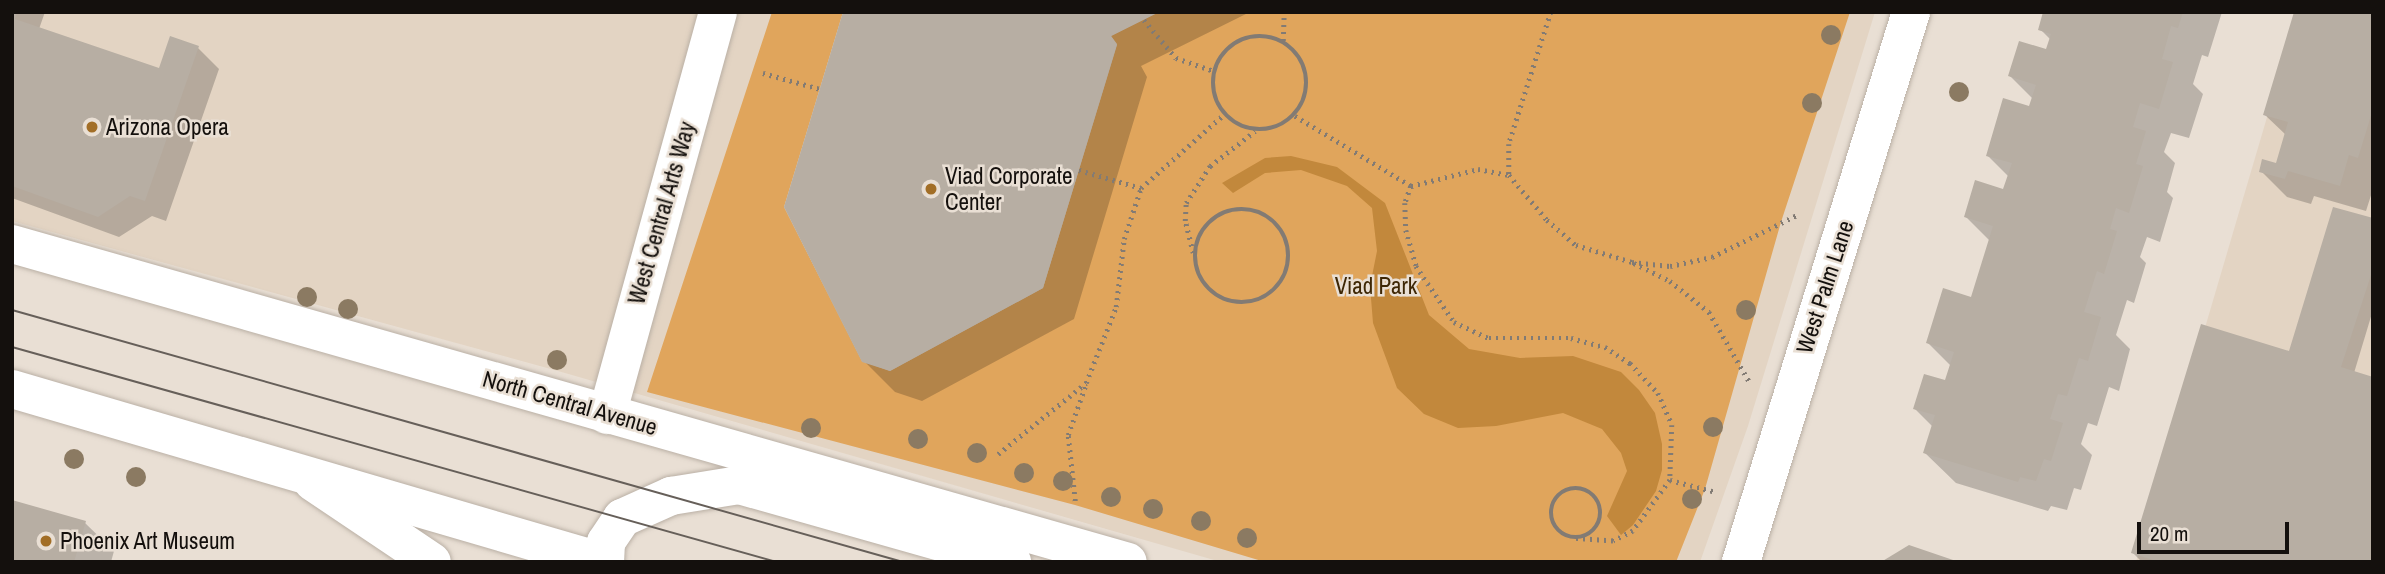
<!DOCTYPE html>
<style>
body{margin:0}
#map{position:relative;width:2385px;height:574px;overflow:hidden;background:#e9dfd4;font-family:"Archivo Narrow",sans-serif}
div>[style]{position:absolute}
.built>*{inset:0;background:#e3d4c3}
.green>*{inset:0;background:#e0a55c}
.water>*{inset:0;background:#c2883c}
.shadow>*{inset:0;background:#0003}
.building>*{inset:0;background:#b7aea3}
.path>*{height:4.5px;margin-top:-2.25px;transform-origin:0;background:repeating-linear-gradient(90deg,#827b74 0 2px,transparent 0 7px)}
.path>.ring{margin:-2.25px;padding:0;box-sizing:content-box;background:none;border:4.5px solid #827b74;border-radius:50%}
.roads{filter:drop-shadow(0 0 2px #bab0a5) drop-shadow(0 0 2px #bab0a5)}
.minor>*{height:38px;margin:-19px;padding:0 19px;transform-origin:19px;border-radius:19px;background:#fff}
.primary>*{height:38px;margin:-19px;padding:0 19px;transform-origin:19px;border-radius:19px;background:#fff}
.tram>*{height:2px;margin:-1px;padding:0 1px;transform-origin:1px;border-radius:1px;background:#665f59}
.trees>*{width:20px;height:20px;margin:-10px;border-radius:50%;background:#8b7a62}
.dots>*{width:19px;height:19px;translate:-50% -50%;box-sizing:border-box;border:4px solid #e9dfd4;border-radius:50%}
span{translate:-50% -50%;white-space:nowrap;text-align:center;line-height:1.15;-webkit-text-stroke:5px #e9dfd4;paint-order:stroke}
.poi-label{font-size:23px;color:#14100d}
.left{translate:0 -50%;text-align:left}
.street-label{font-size:23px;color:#14100d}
.park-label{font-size:23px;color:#3e2705}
.frame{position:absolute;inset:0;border:14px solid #14100d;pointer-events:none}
.scale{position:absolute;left:2137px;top:522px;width:152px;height:32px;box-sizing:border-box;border:4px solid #14100d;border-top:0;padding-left:9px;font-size:21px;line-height:24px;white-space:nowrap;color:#14100d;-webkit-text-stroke:5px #e9dfd4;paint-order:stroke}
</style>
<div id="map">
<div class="built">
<i style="clip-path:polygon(12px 12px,1875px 12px,1748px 426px,1700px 562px,1221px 562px,558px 371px,12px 221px)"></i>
<i style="clip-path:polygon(2298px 12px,2373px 12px,2373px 562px,2136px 562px)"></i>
</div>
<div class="green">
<i style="clip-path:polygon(772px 12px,843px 12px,784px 207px,862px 361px,890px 371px,1043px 288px,1117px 45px,1111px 36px,1159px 12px,1850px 12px,1781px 222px,1705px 489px,1676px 562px,1265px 562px,1075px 505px,647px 392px)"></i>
</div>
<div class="water">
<i style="clip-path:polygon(1291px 156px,1337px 167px,1385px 203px,1429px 315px,1469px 349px,1520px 358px,1573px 356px,1621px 372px,1639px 390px,1655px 413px,1662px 444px,1662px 470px,1656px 491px,1633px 525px,1621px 535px,1607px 516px,1627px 471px,1621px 453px,1602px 429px,1563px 413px,1496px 426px,1458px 428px,1424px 414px,1397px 388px,1373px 323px,1370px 286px,1377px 251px,1372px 208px,1347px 186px,1301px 170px,1265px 173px,1233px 193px,1222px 183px,1265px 158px)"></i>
</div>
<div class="shadow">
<i style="clip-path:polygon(12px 12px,45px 12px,39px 29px,160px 70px,198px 48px,219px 69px,166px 221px,152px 216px,119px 237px,12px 198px)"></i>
<i style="clip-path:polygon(845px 12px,1250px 12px,1141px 66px,1147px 77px,1074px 319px,922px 401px,895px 392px,864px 361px)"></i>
<i style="clip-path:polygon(2044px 12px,2222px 12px,2208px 57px,2202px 55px,2193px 84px,2203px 94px,2189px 138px,2171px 133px,2164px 152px,2175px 163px,2167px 192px,2173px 198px,2160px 242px,2147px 237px,2140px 257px,2146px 263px,2134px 303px,2127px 300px,2116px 335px,2130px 349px,2119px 391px,2109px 387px,2097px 426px,2088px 423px,2081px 444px,2092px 455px,2081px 490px,2074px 488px,2067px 510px,2051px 506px,2048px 511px,1956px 483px,1925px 453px,1933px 427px,1915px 409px,1946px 382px,1951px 366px,1928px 343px,1972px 299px,1990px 241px,1966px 217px,2004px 191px,2009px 177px,1988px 156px,2030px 108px,2033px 99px,2010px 76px,2047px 51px,2051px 40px,2040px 29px)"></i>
<i style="clip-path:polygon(2373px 12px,2373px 189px,2366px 211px,2314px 196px,2311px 204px,2287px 197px,2261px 171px,2277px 165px,2286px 135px,2265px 115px)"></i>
<i style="clip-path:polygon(2373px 220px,2373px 310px,2354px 373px,2373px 562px,2142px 562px,2133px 553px,2290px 353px)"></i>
<i style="clip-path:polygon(85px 523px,114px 551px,111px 562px,12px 562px)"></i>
</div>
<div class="building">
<i style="clip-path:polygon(12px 12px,17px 12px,15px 19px,159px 68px,170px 36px,199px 46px,145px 201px,130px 196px,98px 217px,12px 186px)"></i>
<i style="clip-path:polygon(843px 12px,1159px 12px,1111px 36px,1117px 44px,1043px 288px,890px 371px,862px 362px,784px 207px)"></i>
<i style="clip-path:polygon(2043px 12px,2183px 12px,2178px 28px,2171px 26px,2162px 59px,2173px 62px,2159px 109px,2140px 103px,2133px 127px,2146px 131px,2136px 164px,2143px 166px,2129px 213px,2116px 208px,2110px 229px,2117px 231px,2104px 274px,2097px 271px,2084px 312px,2101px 317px,2088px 361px,2079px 358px,2067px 396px,2058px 394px,2050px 419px,2063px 423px,2051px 461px,2044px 459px,2036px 481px,2020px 477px,2018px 482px,1923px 453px,1935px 415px,1913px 409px,1924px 374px,1945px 380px,1954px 352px,1926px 343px,1943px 288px,1971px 297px,1993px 226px,1964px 217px,1975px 180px,2003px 189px,2012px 163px,1986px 156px,2003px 98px,2029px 106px,2036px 85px,2008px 76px,2019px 41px,2046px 49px,2051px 34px,2038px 30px)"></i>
<i style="clip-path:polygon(2294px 12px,2373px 12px,2373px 109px,2358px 158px,2349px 155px,2340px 186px,2288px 171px,2285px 179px,2259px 172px,2262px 159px,2276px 163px,2288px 122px,2263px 115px)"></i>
<i style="clip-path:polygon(2333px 207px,2373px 218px,2373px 269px,2341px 367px,2373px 377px,2373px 562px,2159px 562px,2131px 553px,2201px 324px,2289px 351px)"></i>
<i style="clip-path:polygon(12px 500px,86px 521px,74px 562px,12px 562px)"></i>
<i style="clip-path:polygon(1909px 545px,1956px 561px,1956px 562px,1881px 562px)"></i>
</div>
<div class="path">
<i style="left:1551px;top:12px;width:139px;rotate:107.7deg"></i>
<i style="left:1509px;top:144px;width:31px;rotate:90deg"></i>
<i style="left:1509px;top:175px;width:59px;rotate:49.8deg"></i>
<i style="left:1547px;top:220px;width:38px;rotate:41deg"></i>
<i style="left:1576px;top:245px;width:59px;rotate:16.9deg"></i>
<i style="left:1632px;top:262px;width:38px;rotate:6deg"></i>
<i style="left:1670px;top:266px;width:43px;rotate:-12.1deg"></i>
<i style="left:1712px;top:257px;width:97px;rotate:-26.3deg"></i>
<i style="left:1144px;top:20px;width:50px;rotate:49.9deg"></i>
<i style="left:1176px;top:58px;width:39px;rotate:19deg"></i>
<i class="ring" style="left:1213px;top:36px;width:89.5px;height:89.5px"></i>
<i style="left:1283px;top:41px;width:29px;rotate:-88deg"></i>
<i style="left:763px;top:73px;width:59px;rotate:15.7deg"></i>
<i style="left:1295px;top:116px;width:135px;rotate:31.1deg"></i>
<i style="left:1411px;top:186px;width:69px;rotate:-14.2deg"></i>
<i style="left:1478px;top:169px;width:32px;rotate:11deg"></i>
<i style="left:1079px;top:170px;width:65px;rotate:16.2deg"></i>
<i style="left:1411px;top:186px;width:18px;rotate:109deg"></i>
<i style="left:1405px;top:203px;width:27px;rotate:88deg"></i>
<i style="left:1406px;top:230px;width:37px;rotate:74deg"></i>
<i style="left:1416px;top:266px;width:68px;rotate:55.8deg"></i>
<i style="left:1454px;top:322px;width:38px;rotate:25deg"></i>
<i style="left:1489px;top:338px;width:82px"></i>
<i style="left:1571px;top:338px;width:35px;rotate:15deg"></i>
<i style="left:1605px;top:347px;width:30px;rotate:33deg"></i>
<i style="left:1630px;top:363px;width:41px;rotate:47deg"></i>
<i style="left:1658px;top:393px;width:35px;rotate:66deg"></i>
<i style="left:1672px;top:425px;width:55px;rotate:92.1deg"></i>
<i style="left:1670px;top:480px;width:63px;rotate:126deg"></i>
<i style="left:1633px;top:531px;width:22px;rotate:153deg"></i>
<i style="left:1613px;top:541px;width:39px;rotate:-176deg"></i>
<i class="ring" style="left:1195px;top:209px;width:89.5px;height:89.5px"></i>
<i style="left:1193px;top:253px;width:33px;rotate:-104deg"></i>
<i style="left:1185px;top:221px;width:18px;rotate:-87deg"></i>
<i style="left:1186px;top:203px;width:44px;rotate:-57deg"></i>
<i style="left:1210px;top:166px;width:57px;rotate:-37.9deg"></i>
<i style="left:1634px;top:263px;width:40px;rotate:26.6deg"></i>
<i style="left:1670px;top:281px;width:50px;rotate:38.5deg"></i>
<i style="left:1709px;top:312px;width:80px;rotate:59.9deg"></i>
<i style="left:998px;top:454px;width:113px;rotate:-38.9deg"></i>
<i style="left:1086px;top:383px;width:82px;rotate:-68.5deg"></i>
<i style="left:1116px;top:307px;width:68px;rotate:-83.3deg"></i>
<i style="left:1124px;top:239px;width:54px;rotate:-71.6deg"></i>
<i style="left:1141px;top:188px;width:115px;rotate:-41.5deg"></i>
<i style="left:1670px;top:480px;width:48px;rotate:14.6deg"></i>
<i class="ring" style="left:1551px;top:488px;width:45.5px;height:45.5px"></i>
<i style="left:1075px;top:501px;width:66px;rotate:-96.1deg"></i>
<i style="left:1068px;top:435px;width:54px;rotate:-70.6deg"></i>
</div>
<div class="roads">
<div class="minor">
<i style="left:607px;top:415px;width:418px;rotate:-74.6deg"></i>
<i style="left:313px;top:482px;width:143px;rotate:33.9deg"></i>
<i style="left:1741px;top:562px;width:576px;rotate:-72.82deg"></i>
</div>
<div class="primary">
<i style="left:12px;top:244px;width:1160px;rotate:15.9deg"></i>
<i style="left:12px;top:389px;width:616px;rotate:16.32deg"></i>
<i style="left:605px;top:562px;width:20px;rotate:-87deg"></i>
<i style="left:606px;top:542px;width:29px;rotate:-56deg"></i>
<i style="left:622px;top:518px;width:54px;rotate:-24.2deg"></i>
<i style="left:671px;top:496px;width:69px;rotate:-9.2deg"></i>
<i style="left:739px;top:485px;width:284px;rotate:15.8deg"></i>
</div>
</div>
<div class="tram">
<i style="left:12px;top:310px;width:926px;rotate:15.79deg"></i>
<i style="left:12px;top:347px;width:795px;rotate:15.7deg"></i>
</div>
<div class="trees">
<i style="left:1831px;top:35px"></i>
<i style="left:1959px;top:92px"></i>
<i style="left:1812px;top:103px"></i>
<i style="left:307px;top:297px"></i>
<i style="left:348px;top:309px"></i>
<i style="left:1746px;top:310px"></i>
<i style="left:557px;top:360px"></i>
<i style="left:1713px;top:427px"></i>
<i style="left:811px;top:428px"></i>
<i style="left:918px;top:439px"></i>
<i style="left:977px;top:453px"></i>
<i style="left:74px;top:459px"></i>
<i style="left:1024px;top:473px"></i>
<i style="left:136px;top:477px"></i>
<i style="left:1063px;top:481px"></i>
<i style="left:1111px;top:497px"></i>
<i style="left:1692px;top:499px"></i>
<i style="left:1153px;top:509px"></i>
<i style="left:1201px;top:521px"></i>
<i style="left:1247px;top:538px"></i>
</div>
<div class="dots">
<i style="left:92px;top:127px;background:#a26e26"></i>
<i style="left:931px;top:189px;background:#a26e26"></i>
<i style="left:46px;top:541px;background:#a26e26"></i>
</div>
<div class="poi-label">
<span class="left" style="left:106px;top:127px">Arizona Opera</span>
<span class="left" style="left:945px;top:189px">Viad Corporate<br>Center</span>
<span class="left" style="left:60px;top:541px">Phoenix Art Museum</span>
</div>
<div class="street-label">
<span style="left:662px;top:213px;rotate:-74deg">West Central Arts Way</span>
<span style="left:1825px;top:287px;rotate:-72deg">West Palm Lane</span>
<span style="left:570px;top:403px;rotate:16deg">North Central Avenue</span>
</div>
<div class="park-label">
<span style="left:1376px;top:286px">Viad Park</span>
</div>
<div class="frame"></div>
<div class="scale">20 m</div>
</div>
